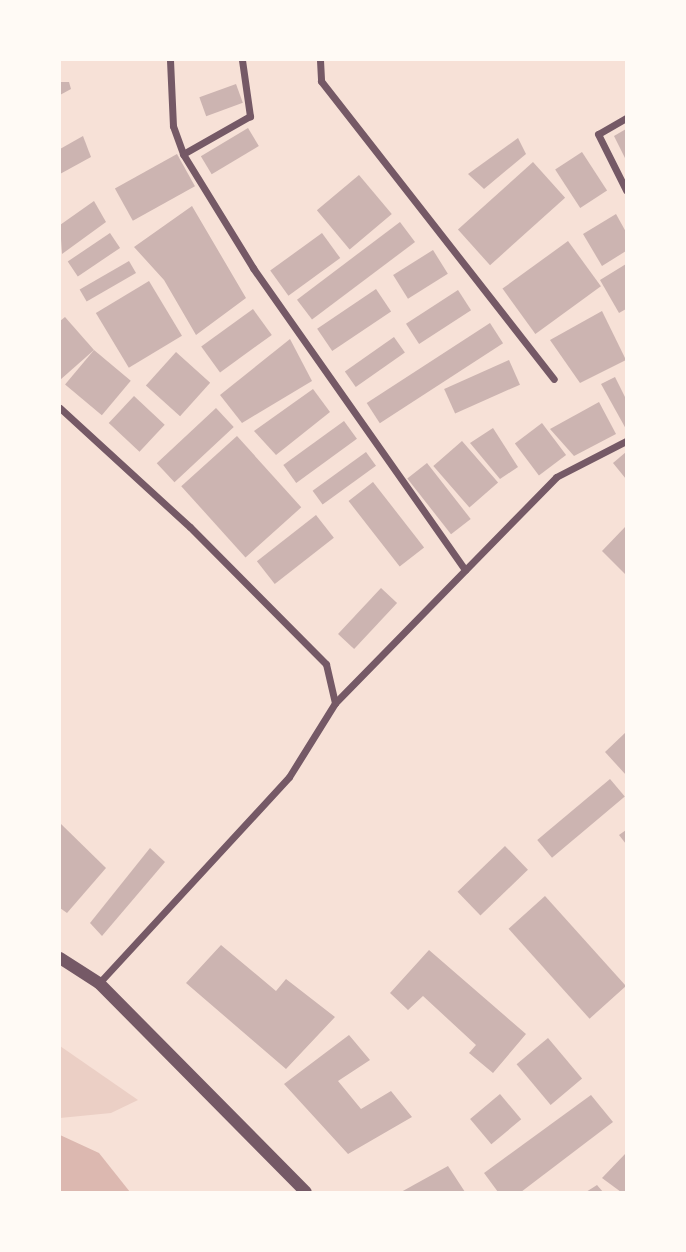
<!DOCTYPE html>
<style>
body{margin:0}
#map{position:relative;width:686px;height:1252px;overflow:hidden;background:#f7e1d7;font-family:"Zilla Slab",serif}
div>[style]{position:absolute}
.green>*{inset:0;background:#ebcfc5}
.water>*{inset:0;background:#dcb8b0}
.building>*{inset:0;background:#ccb4b1;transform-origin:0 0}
.minor>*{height:7px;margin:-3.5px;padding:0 3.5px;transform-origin:3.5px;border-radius:3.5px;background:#755966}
.tertiary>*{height:12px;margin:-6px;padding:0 6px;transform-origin:6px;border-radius:6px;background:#755966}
span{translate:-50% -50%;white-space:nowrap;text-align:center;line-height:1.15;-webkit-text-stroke:6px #fffaf5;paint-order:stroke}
.frame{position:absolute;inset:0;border:61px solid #fffaf5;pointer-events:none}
</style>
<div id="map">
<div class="green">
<i style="clip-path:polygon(60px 1046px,138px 1100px,111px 1113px,60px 1118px)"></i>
</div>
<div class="water">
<i style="clip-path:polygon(60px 1135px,99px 1153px,130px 1192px,60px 1192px)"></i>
</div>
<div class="building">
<i style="clip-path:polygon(60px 82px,69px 82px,71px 89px,60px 95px)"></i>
<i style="left:236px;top:84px;width:20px;height:39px;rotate:70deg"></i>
<i style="left:248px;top:128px;width:21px;height:55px;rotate:59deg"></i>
<i style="clip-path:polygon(626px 129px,626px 160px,614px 136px)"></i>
<i style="clip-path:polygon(83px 136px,91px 157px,60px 174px,60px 149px)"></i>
<i style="clip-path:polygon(518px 138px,526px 154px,484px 189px,468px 174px)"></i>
<i style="left:582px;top:152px;width:46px;height:32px;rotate:57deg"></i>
<i style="left:177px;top:154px;width:37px;height:71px;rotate:61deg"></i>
<i style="left:533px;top:162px;width:48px;height:101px;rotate:48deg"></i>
<i style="left:359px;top:175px;width:51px;height:55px;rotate:50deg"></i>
<i style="clip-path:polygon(94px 201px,106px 222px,62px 254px,60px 225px)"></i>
<i style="clip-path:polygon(192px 206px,246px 298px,196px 335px,164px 280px,134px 247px)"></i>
<i style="clip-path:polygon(616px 214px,626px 232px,626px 251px,602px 266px,583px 234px)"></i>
<i style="left:400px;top:222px;width:25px;height:129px;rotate:53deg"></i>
<i style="left:110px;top:233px;width:18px;height:51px;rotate:56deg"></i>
<i style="left:322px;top:233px;width:31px;height:64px;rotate:54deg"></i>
<i style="left:568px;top:241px;width:56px;height:81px;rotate:54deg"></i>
<i style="left:433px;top:250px;width:28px;height:47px;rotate:58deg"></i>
<i style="left:129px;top:261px;width:14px;height:57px;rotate:60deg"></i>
<i style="clip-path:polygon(626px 264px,626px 309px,619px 313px,600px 280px)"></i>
<i style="left:149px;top:281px;width:64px;height:62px;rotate:59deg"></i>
<i style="left:376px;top:289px;width:27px;height:71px;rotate:56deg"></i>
<i style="left:458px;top:290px;width:24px;height:62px;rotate:57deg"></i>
<i style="left:253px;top:309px;width:32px;height:64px;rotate:54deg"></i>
<i style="clip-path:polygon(602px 311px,626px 360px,580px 383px,550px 340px)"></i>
<i style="clip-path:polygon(65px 317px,94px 350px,60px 380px,60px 321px)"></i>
<i style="left:490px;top:323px;width:24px;height:147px;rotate:57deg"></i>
<i style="left:394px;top:337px;width:19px;height:60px;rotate:55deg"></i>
<i style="clip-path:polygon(290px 339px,312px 381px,242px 423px,220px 395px)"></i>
<i style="left:94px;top:350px;width:48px;height:45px;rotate:40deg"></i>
<i style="left:176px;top:352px;width:46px;height:45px;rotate:42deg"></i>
<i style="left:509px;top:360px;width:27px;height:71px;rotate:66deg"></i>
<i style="clip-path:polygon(615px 377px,626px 399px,626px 429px,601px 384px)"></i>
<i style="clip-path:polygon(313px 389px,330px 412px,276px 455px,254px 431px)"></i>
<i style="left:134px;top:396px;width:42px;height:37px;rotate:43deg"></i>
<i style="clip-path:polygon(599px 402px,616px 434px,574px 456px,550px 429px)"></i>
<i style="left:216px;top:408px;width:26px;height:81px;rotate:47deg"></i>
<i style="left:344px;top:421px;width:22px;height:75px;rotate:54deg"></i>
<i style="left:542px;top:423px;width:40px;height:34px;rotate:53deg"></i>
<i style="clip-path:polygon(493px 428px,518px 467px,500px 479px,470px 443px)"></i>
<i style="left:237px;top:436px;width:96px;height:75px;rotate:48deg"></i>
<i style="left:462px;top:441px;width:55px;height:38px;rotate:49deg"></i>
<i style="left:366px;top:452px;width:17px;height:66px;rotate:54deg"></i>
<i style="clip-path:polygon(626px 452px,626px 479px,613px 463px)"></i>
<i style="left:427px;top:463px;width:71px;height:25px;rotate:52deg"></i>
<i style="left:373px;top:482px;width:83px;height:31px;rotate:52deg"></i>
<i style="left:316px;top:515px;width:29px;height:75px;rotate:52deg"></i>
<i style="clip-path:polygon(626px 526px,626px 575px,602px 551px)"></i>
<i style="left:381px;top:588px;width:22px;height:63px;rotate:43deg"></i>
<i style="clip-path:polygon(626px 732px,626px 775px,605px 752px)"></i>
<i style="left:610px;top:779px;width:23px;height:95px;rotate:50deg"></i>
<i style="clip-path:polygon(60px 823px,106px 868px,67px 913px,60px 908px)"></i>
<i style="clip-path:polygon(626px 830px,626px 844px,619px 835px)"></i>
<i style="left:505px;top:846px;width:33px;height:66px;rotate:46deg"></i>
<i style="clip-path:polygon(150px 848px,165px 862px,102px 936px,90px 923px)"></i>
<i style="left:545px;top:896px;width:121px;height:49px;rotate:48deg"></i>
<i style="clip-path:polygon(221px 945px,276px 991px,286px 979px,335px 1017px,286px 1069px,186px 983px)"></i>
<i style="clip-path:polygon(429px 950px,526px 1034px,493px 1073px,469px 1053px,476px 1045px,423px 996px,408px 1010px,390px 993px)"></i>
<i style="clip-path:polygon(349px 1035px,370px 1060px,338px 1081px,361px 1109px,391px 1091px,412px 1117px,348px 1154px,284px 1084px)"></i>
<i style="left:548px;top:1038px;width:53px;height:41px;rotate:50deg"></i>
<i style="left:500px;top:1094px;width:33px;height:39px;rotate:50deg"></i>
<i style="clip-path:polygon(591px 1095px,613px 1122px,521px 1192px,498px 1192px,484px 1173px)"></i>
<i style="clip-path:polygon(626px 1153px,626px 1192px,621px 1192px,602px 1178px)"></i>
<i style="clip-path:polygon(448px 1166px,465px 1192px,401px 1192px)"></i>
<i style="clip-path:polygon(597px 1185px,603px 1192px,586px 1192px)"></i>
</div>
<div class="minor">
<i style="left:170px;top:60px;width:66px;rotate:87.4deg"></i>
<i style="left:173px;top:126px;width:30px;rotate:70deg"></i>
<i style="left:242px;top:60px;width:57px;rotate:81.9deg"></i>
<i style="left:250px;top:116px;width:77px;rotate:150.4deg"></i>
<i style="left:183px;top:154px;width:134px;rotate:58.4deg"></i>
<i style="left:253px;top:268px;width:369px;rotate:54.9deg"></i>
<i style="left:320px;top:60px;width:21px;rotate:87deg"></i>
<i style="left:321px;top:81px;width:378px;rotate:52deg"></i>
<i style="left:626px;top:118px;width:32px;rotate:150deg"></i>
<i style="left:598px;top:134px;width:63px;rotate:63.4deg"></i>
<i style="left:60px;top:408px;width:176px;rotate:42.5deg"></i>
<i style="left:190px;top:527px;width:193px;rotate:45.2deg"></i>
<i style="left:326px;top:664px;width:40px;rotate:77deg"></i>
<i style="left:335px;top:703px;width:316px;rotate:-45.6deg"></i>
<i style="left:556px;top:477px;width:79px;rotate:-27.2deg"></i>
<i style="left:99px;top:983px;width:280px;rotate:-47.3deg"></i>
<i style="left:289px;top:777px;width:87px;rotate:-58.1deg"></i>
</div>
<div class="tertiary">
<i style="left:60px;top:958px;width:46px;rotate:32.7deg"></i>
<i style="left:99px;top:983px;width:294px;rotate:45.3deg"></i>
</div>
<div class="frame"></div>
</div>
